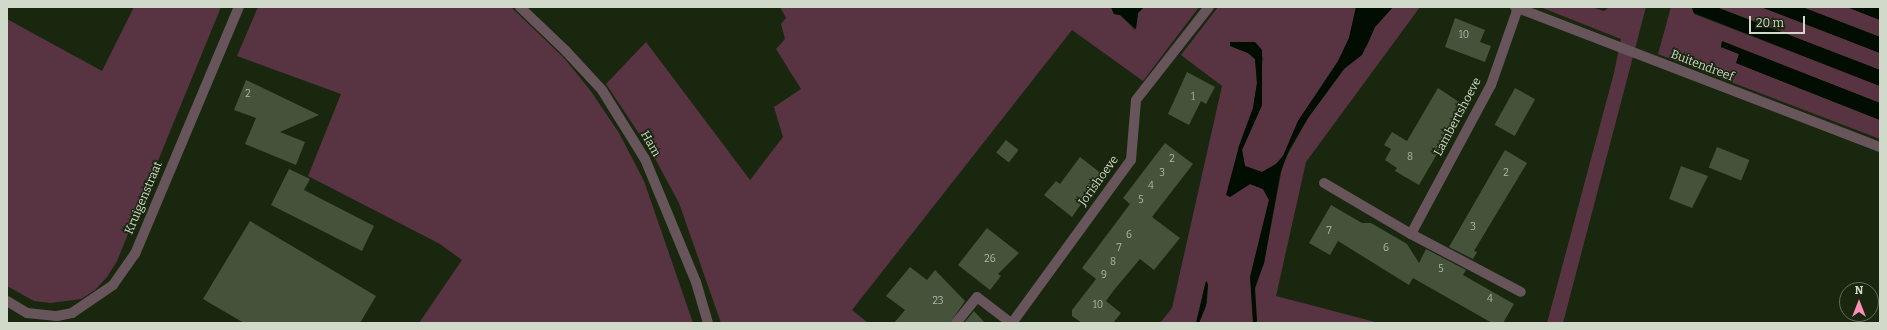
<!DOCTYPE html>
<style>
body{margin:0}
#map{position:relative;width:1887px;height:330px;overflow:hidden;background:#19270f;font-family:Bitter,serif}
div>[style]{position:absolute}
.green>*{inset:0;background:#583442}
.water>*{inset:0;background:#010d00}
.building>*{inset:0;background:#445339;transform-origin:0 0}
.minor>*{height:10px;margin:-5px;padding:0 5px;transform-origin:5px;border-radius:5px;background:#67555b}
span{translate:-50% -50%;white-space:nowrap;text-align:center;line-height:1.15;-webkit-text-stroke:3px #19270f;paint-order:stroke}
.number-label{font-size:10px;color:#adb8a6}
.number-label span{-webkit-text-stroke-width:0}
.street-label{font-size:12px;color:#d0d9ca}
.frame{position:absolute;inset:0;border:8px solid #d0d9ca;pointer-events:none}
.north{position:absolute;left:1839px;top:282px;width:40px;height:40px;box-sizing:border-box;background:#19270f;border:1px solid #626e5a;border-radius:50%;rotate:0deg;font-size:11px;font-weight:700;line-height:16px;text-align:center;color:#d0d9ca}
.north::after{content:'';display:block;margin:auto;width:14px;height:18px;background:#ff8eba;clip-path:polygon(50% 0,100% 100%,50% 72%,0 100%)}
.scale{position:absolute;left:1749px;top:16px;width:56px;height:18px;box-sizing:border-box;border:2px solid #d0d9ca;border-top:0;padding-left:5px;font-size:12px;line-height:14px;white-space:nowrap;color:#d0d9ca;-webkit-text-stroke:3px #19270f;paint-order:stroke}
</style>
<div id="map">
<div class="green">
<i style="clip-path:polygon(134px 7px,221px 7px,117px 261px,107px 277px,95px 290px,81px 299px,51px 303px,34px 301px,7px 286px,7px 19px,102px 71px)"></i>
<i style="clip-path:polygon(258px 7px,511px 7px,564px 58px,590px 90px,619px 133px,644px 181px,693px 323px,419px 323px,462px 260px,440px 244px,308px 176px,341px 94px,237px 56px)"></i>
<i style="clip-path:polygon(780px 7px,1111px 7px,1114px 14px,1120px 15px,1135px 30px,1138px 13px,1144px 7px,1199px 7px,1143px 81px,1072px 30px,852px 310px,867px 322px,865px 323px,721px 323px,679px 203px,652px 153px,606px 84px,646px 42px,750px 180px,783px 137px,774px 107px,801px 89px,776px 49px,785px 39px,781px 24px,786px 18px)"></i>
<i style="clip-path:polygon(1218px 7px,1356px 7px,1349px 38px,1338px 62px,1298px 121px,1283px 156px,1276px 164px,1262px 172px,1245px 166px,1242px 150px,1262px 105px,1261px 71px,1263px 58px,1255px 42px,1230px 42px,1233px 47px,1248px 53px,1255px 59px,1257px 83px,1253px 108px,1239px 146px,1230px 197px,1250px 184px,1263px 189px,1269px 200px,1252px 270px,1253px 323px,1199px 323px,1207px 302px,1208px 284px,1206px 281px,1196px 323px,1160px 323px,1172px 308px,1222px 86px,1181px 55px)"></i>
<i style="clip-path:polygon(1393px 7px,1420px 7px,1306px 162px,1276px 296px,1379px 323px,1257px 323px,1254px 292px,1264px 263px,1283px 163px,1308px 118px,1344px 69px,1367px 46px,1375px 27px)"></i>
<i style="clip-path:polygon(1540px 7px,1591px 7px,1604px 11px,1609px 7px,1646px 7px,1563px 323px,1547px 323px,1614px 73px,1621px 39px)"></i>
<i style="clip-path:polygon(1671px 7px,1692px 7px,1694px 14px,1880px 86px,1880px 103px,1722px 42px,1721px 47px,1739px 54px,1736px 63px,1880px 120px,1880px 139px,1658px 54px)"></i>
<i style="clip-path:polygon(1716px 7px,1761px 7px,1880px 53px,1880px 70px)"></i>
<i style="clip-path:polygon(1802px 7px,1847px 7px,1880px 20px,1880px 37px)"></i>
</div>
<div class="water">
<i style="clip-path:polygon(1111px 7px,1144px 7px,1138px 13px,1136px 29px,1120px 15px,1114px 14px)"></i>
<i style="clip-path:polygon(1356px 7px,1393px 7px,1375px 27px,1362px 55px,1344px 69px,1308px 118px,1289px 150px,1280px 174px,1264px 263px,1255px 287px,1257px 321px,1253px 323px,1250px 277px,1269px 200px,1263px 189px,1250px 184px,1230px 197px,1226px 195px,1239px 146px,1253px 108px,1257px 83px,1255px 59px,1248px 53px,1230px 46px,1230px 42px,1255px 42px,1262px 50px,1262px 105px,1242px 150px,1245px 166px,1262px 172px,1276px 164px,1283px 156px,1298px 121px,1338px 61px,1349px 38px)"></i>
<i style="clip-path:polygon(1716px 7px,1880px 70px,1880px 86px,1694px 13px,1692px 8px)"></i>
<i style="clip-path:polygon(1761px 7px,1802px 7px,1880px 37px,1880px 53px)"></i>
<i style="clip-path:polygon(1847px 7px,1880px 7px,1880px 20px)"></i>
<i style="clip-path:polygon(1722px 41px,1880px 103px,1880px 120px,1736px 63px,1739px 54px,1721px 47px)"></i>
<i style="clip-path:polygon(1206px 281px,1208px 284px,1206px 306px,1199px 323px,1196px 323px)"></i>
</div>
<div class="building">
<i style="clip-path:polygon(1455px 18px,1485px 30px,1480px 42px,1491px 46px,1485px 62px,1445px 47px)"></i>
<i style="clip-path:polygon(1187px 72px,1215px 87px,1206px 104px,1201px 101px,1189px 125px,1168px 114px)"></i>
<i style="clip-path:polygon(246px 80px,319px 115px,280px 132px,305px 142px,296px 165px,245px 144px,256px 118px,234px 110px)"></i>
<i style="clip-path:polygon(1438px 88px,1465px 106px,1419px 185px,1395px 171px,1397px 168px,1385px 160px,1391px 149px,1384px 145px,1392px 132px,1407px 141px)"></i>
<i style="left:1515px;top:88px;width:23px;height:42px;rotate:29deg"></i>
<i style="left:1006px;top:140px;width:16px;height:16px;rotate:38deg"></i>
<i style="clip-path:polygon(1165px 143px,1193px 164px,1152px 217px,1180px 238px,1154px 270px,1140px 259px,1114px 290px,1106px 301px,1121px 313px,1113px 323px,1082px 323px,1072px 316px,1072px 310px,1096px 279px,1082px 268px,1130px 204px,1123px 198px)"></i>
<i style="left:1717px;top:147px;width:35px;height:22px;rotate:22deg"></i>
<i style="clip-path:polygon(1505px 150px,1527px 163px,1474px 251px,1477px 252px,1473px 259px,1449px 247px)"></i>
<i style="clip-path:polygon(1080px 157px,1102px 174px,1072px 217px,1044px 195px,1056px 181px,1060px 184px)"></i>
<i style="clip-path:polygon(1681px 166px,1708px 176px,1692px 208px,1669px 199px)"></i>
<i style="clip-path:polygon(289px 169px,310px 179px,304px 190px,374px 226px,362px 251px,271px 205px)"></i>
<i style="clip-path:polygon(1331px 205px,1362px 223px,1371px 223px,1407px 244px,1419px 263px,1426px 249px,1466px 270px,1463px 275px,1514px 304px,1503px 323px,1492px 323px,1413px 278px,1409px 285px,1338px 241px,1330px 255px,1309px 243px)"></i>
<i style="clip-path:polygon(250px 221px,376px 296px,360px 323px,244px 323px,203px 299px)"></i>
<i style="clip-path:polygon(987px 228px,1019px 253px,998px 274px,1001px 276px,990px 290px,958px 265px)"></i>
<i style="clip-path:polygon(910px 267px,927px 280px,935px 270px,965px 301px,950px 323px,894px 323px,905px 310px,886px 296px)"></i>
<i style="clip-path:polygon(974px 311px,985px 323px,964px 323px)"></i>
</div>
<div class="minor">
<i style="left:520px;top:7px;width:62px;rotate:43.7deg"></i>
<i style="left:565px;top:50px;width:54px;rotate:47.2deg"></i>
<i style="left:602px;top:90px;width:81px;rotate:58.1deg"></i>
<i style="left:645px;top:159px;width:133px;rotate:67.5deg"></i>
<i style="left:696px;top:282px;width:43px;rotate:73.7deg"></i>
<i style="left:1515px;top:7px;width:391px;rotate:21deg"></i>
<i style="left:1324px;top:183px;width:101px;rotate:30.4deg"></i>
<i style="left:1411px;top:234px;width:124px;rotate:27.8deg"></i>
<i style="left:1411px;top:234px;width:169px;rotate:-61.8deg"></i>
<i style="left:1491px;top:85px;width:82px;rotate:-70.7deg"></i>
<i style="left:7px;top:301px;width:23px;rotate:31deg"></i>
<i style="left:27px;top:313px;width:30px;rotate:6deg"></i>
<i style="left:57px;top:316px;width:15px;rotate:-11deg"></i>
<i style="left:72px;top:313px;width:50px;rotate:-34.3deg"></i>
<i style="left:113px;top:285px;width:38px;rotate:-55deg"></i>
<i style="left:135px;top:254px;width:268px;rotate:-67.2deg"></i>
<i style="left:956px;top:323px;width:33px;rotate:-51deg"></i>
<i style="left:977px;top:297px;width:43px;rotate:37.4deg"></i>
<i style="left:1012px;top:323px;width:202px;rotate:-53.9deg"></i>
<i style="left:1131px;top:160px;width:60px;rotate:-85.2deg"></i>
<i style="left:1136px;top:100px;width:118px;rotate:-51.9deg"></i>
</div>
<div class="number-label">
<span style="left:1464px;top:36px">10</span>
<span style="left:248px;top:95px">2</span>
<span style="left:1193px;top:98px">1</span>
<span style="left:1410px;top:158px">8</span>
<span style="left:1172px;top:160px">2</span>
<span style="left:1162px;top:174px">3</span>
<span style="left:1506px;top:174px">2</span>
<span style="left:1151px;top:187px">4</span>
<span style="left:1141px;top:201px">5</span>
<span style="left:1473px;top:228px">3</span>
<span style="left:1329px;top:232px">7</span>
<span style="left:1129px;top:236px">6</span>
<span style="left:1119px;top:249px">7</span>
<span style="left:1386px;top:249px">6</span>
<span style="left:990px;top:260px">26</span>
<span style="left:1113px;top:263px">8</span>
<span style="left:1441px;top:270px">5</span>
<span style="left:1104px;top:276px">9</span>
<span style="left:1490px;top:300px">4</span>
<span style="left:938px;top:302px">23</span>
<span style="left:1098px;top:306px">10</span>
</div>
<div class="street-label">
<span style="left:1702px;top:66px;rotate:21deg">Buitendreef</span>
<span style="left:1458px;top:117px;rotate:-62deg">Lambertshoeve</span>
<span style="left:650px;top:144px;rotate:60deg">Ham</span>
<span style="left:1099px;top:181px;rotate:-54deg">Jorishoeve</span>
<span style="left:144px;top:198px;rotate:-67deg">Kruigenstraat</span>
</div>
<div class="frame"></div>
<div class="north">N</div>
<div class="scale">20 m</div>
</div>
